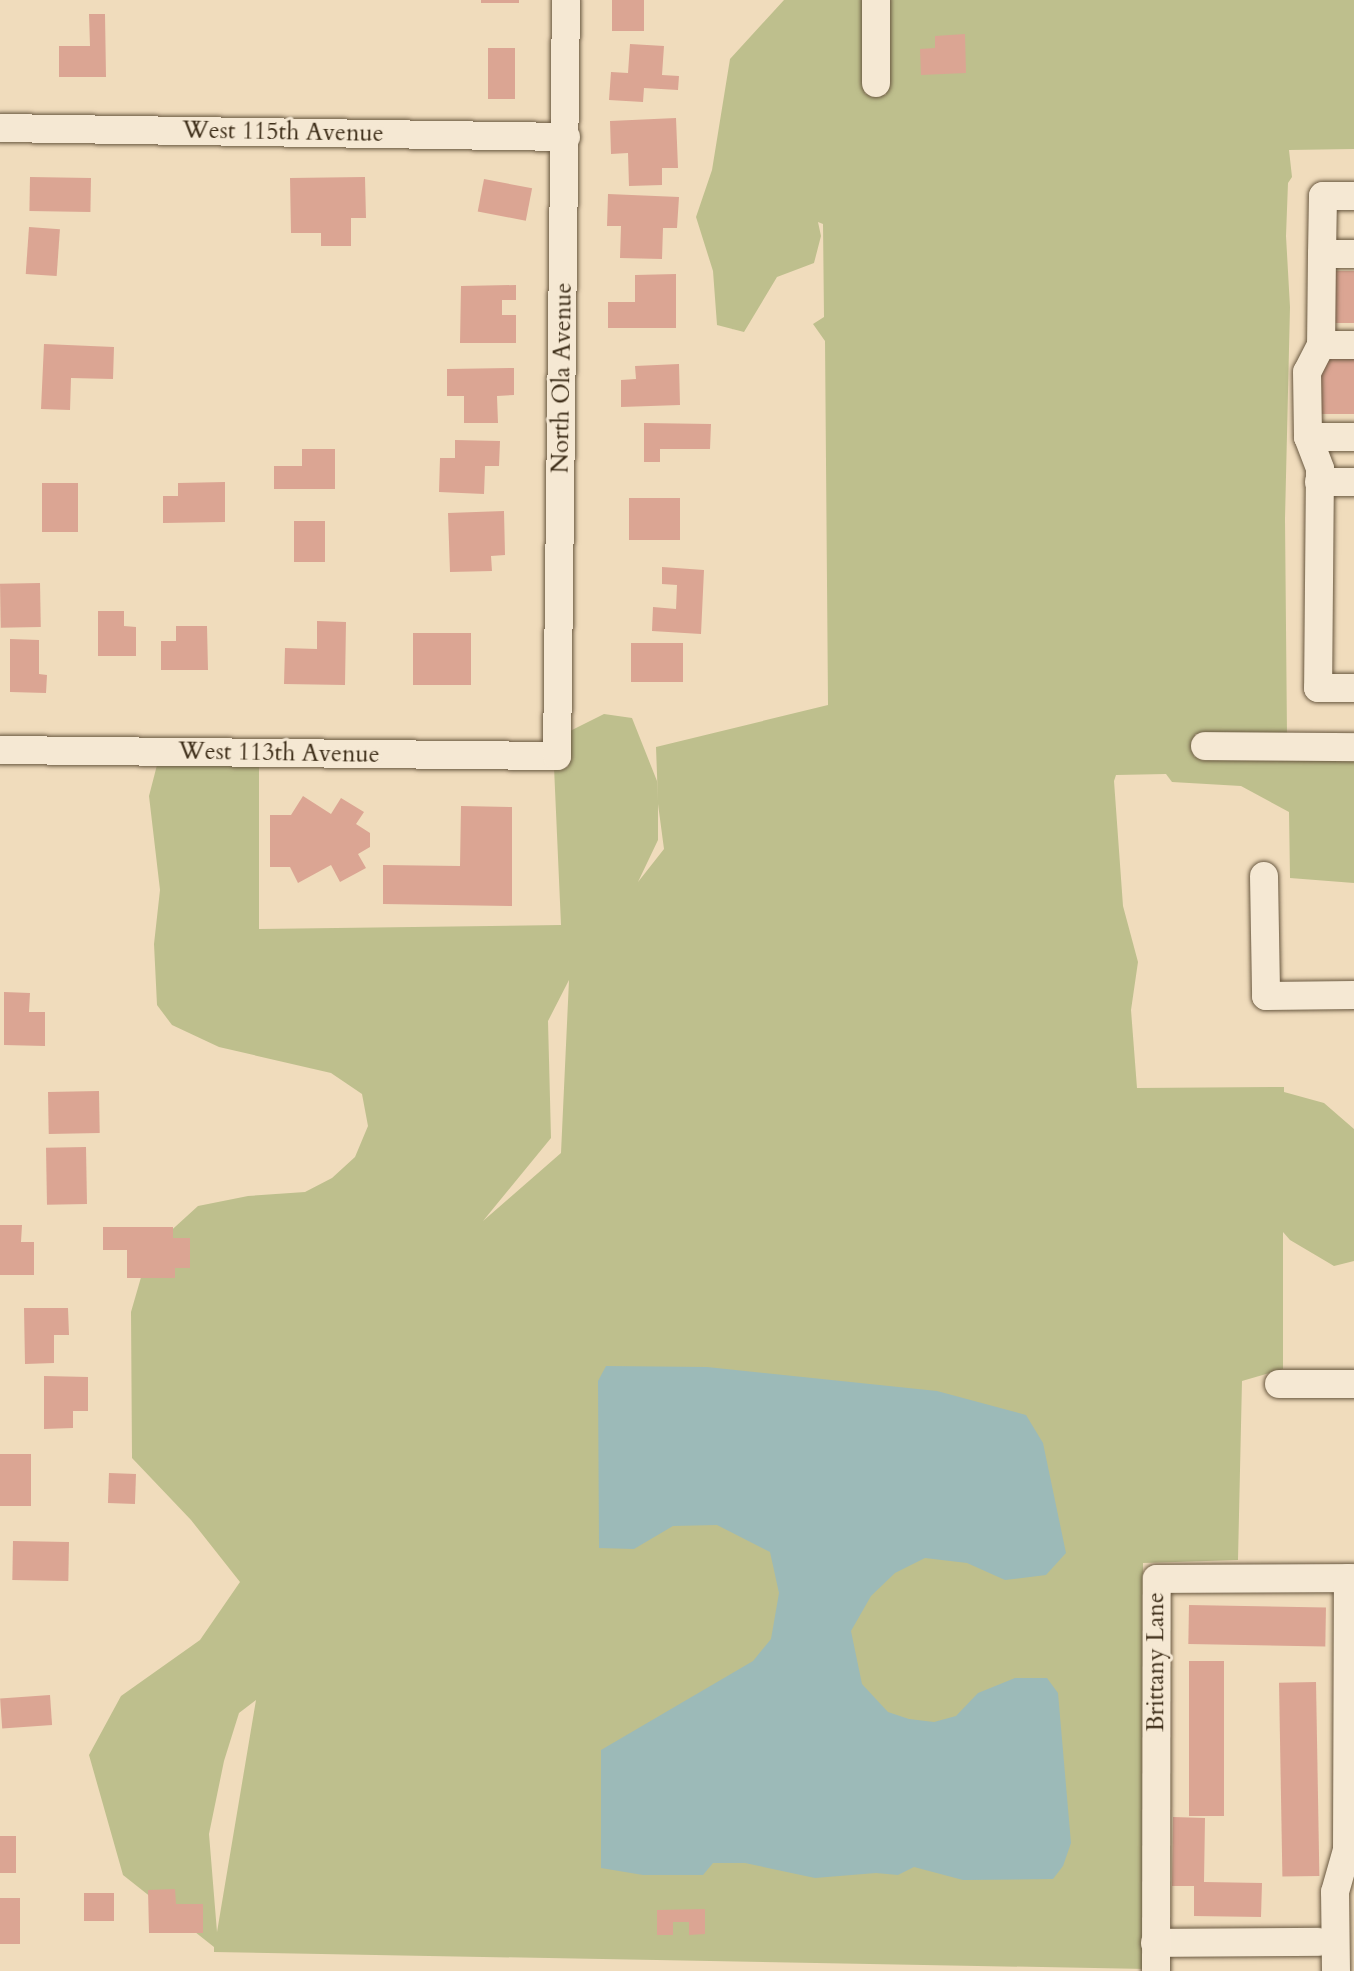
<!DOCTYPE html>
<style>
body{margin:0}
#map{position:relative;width:1354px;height:1971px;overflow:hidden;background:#f0dcbc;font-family:Cardo,serif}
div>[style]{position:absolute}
.green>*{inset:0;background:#bebf8d}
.water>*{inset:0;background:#9cbab8}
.building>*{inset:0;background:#dba593;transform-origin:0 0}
.roads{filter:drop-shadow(0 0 2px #695840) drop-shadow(0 0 2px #695840)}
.minor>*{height:28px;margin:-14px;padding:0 14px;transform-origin:14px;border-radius:14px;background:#f5e8d3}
span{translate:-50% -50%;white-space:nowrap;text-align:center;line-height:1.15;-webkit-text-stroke:6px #f5e8d3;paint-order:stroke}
.street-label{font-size:24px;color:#3c2c17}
</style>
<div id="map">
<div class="green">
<i style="clip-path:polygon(evenodd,784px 0,866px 0,865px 94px,886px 95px,887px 0,1354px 0,1354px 149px,1289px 150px,1292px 177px,1288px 183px,1286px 236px,1290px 307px,1285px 519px,1287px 735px,1195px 734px,1194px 757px,1354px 759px,1354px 883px,1290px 878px,1289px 812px,1241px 786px,1172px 782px,1166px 774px,1116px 775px,1114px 781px,1123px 906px,1138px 962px,1131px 1010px,1137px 1088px,1284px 1087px,1284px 1092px,1324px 1103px,1354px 1129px,1354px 1261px,1334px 1266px,1290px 1240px,1283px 1232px,1283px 1369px,1242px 1381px,1238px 1560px,1143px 1563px,1147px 1969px,214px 1952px,214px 1947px,123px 1875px,89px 1755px,121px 1696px,200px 1640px,240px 1582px,191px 1520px,132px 1458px,131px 1312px,144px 1267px,164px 1237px,198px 1206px,248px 1196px,305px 1192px,332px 1178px,355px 1157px,368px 1126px,362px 1094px,331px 1073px,219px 1047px,172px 1025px,157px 1005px,154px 944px,160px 890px,149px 796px,157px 765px,259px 764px,259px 929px,561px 925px,554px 767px,568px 767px,568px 732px,604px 714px,632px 718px,657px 781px,658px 802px,656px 747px,828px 705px,825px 341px,813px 324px,824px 317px,823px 224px,818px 222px,821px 236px,814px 263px,777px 277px,744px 332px,717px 325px,713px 271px,696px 217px,712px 170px,730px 59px,784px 0,658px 804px,664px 849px,638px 882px,658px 840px,658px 804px,784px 0,569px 980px,561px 1153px,483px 1221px,551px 1138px,548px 1021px,569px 980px,784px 0,256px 1700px,217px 1932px,209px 1834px,224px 1761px,239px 1713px,256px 1700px)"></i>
</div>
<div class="water">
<i style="clip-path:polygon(606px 1366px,707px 1367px,937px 1391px,1026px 1415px,1043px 1443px,1066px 1553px,1046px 1575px,1005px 1580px,967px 1563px,925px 1558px,895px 1573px,871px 1596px,851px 1631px,862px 1684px,888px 1712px,909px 1719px,934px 1722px,956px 1716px,978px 1693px,1015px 1678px,1047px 1678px,1058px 1693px,1071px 1843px,1063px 1866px,1053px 1879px,963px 1880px,914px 1867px,898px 1875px,876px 1873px,815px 1878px,745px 1863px,713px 1863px,703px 1875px,643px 1875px,601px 1868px,601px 1750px,753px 1661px,771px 1639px,779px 1593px,770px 1552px,717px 1525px,673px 1526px,634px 1549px,599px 1548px,598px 1381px)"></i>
</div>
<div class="building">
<i style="left:481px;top:0;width:38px;height:3px"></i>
<i style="left:612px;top:0;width:32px;height:31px"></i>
<i style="clip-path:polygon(89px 14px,105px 14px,106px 77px,59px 77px,59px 46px,90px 46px)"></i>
<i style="clip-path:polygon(965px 34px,966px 73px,921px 75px,920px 49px,935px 48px,935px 36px)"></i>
<i style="clip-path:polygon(630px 44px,664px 46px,662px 75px,679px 76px,678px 90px,644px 88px,643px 102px,609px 100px,611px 72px,628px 73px)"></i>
<i style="left:488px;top:48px;width:27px;height:51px"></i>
<i style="clip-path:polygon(676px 118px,678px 168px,662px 168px,662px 185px,629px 186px,628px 153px,611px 154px,610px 121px)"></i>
<i style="left:30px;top:177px;width:61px;height:34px;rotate:1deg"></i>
<i style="clip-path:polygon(365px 177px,366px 218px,351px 218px,351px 246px,321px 246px,321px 233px,291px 233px,290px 178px)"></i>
<i style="left:484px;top:179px;width:49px;height:33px;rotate:11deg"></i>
<i style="clip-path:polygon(608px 194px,679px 197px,677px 228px,663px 228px,662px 259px,620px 258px,621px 226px,607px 226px)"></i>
<i style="left:29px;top:227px;width:31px;height:47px;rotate:4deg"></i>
<i style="left:1333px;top:271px;width:21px;height:52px"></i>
<i style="clip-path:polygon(676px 274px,676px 328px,608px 328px,608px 302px,635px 302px,635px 275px)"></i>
<i style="clip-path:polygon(516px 285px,516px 300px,502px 300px,502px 315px,516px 315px,516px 343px,460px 343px,461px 286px)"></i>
<i style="clip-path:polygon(44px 344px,114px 347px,113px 379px,71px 378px,70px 410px,41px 409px)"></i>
<i style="left:1319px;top:359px;width:35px;height:55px"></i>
<i style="clip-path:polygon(679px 364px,680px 405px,621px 407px,621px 380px,636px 379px,635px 366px)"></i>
<i style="clip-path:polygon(514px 368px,514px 395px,497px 396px,498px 423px,464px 423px,464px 396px,447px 396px,447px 369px)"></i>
<i style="clip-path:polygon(644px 423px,711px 424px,710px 449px,660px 449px,660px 462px,644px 462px)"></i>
<i style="clip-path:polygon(455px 440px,500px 441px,499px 466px,485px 466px,484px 494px,439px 492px,440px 458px,455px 458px)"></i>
<i style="clip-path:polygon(302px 449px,335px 449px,335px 489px,274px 489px,274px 466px,302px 466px)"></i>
<i style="clip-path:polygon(225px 482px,225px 522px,163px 523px,163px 496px,178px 496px,178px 483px)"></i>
<i style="left:42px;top:483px;width:36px;height:49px"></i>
<i style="left:680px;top:498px;width:42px;height:51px;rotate:90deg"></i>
<i style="clip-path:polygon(504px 511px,505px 555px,491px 556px,492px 571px,450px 572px,448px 513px)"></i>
<i style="left:294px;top:521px;width:31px;height:41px"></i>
<i style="clip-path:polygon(662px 567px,704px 570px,701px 634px,652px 631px,653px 607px,676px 609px,677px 585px,662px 584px)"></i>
<i style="left:40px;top:583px;width:44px;height:40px;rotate:89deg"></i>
<i style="clip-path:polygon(98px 611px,124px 611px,124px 626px,136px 627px,136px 656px,98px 656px)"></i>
<i style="clip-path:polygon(317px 621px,346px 622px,345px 685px,284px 684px,285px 648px,317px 649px)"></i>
<i style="clip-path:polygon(176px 626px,207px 626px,208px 670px,161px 670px,161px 641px,176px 641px)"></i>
<i style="left:471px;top:633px;width:52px;height:58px;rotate:90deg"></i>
<i style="clip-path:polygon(10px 639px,39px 640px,39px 674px,47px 675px,46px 693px,10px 692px)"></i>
<i style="left:631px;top:643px;width:52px;height:39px"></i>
<i style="clip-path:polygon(303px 796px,331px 814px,341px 798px,364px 812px,356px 824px,370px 833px,370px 847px,358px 854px,366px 868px,340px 882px,331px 865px,298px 883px,290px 867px,270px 867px,270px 815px,291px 815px)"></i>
<i style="clip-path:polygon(461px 806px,512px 807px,512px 906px,383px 904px,383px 865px,460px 866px)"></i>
<i style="clip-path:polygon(4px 992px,30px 993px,29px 1012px,45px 1012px,45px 1046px,4px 1045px)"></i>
<i style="left:99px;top:1091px;width:42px;height:51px;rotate:89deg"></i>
<i style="left:86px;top:1147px;width:57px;height:40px;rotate:89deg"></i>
<i style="clip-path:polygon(0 1225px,22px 1225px,21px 1242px,34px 1242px,34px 1275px,0 1275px)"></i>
<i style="clip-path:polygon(103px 1227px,173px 1227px,173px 1238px,190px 1238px,190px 1268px,175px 1268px,175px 1278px,127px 1278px,127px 1250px,103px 1250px)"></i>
<i style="clip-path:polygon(24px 1308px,68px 1308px,69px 1335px,54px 1335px,54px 1363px,25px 1364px)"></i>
<i style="clip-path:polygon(44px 1376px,88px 1377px,88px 1411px,73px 1411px,73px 1428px,44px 1429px)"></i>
<i style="left:0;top:1454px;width:31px;height:52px"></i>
<i style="left:109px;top:1473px;width:27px;height:30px;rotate:2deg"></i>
<i style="left:13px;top:1541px;width:56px;height:39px;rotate:1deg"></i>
<i style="left:1189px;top:1605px;width:137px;height:39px;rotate:1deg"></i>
<i style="left:1189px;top:1661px;width:35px;height:155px"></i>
<i style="left:1316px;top:1682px;width:194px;height:37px;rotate:89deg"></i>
<i style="left:50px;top:1695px;width:30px;height:50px;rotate:86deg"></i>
<i style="clip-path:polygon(1173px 1817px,1205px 1818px,1204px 1882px,1262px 1883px,1261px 1917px,1194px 1916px,1194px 1886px,1172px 1886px)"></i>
<i style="left:0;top:1836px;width:16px;height:37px"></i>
<i style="clip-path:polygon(175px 1889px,176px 1904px,203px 1904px,203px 1933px,149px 1933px,148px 1890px)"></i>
<i style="left:84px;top:1893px;width:30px;height:28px"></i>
<i style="left:0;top:1898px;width:20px;height:46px"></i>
<i style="clip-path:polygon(705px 1909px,705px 1934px,689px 1935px,689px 1922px,673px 1922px,673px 1935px,657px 1935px,657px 1910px)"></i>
</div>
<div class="roads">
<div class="minor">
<i style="left:876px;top:83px;width:83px;rotate:-90deg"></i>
<i style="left:0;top:128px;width:566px;rotate:0.91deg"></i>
<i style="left:1322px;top:254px;width:58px;rotate:-89deg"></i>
<i style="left:1323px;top:196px;width:31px"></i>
<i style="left:1354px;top:254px;width:32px;rotate:180deg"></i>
<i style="left:1322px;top:254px;width:91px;rotate:90.6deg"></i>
<i style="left:1321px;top:345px;width:33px"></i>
<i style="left:1321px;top:345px;width:30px;rotate:117deg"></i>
<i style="left:1307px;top:372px;width:65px;rotate:89.1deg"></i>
<i style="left:1308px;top:437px;width:34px;rotate:69deg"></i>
<i style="left:1320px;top:469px;width:219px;rotate:90.5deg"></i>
<i style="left:1318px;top:688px;width:36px"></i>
<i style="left:1308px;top:437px;width:46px"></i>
<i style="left:1319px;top:482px;width:35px"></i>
<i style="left:1205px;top:746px;width:149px;rotate:0.4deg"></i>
<i style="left:0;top:750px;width:557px;rotate:0.62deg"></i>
<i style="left:557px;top:756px;width:756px;rotate:-89.32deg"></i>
<i style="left:1264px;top:876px;width:120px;rotate:89deg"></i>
<i style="left:1266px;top:996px;width:88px;rotate:-0.7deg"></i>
<i style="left:1279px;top:1384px;width:75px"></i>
<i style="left:1155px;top:1943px;width:163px;rotate:-0.4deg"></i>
<i style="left:1156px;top:1971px;width:392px;rotate:-89.9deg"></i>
<i style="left:1157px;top:1579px;width:197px;rotate:-0.3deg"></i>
<i style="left:1336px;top:1971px;width:79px;rotate:-90.7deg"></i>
<i style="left:1335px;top:1892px;width:44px;rotate:-74.1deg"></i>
<i style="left:1347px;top:1850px;width:272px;rotate:-89.8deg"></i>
</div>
</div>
<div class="street-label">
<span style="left:283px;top:132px;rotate:1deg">West 115th Avenue</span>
<span style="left:562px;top:378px;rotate:-89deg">North Ola Avenue</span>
<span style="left:279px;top:753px;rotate:1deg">West 113th Avenue</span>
<span style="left:1156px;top:1662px;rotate:-90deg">Brittany Lane</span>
</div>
</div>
